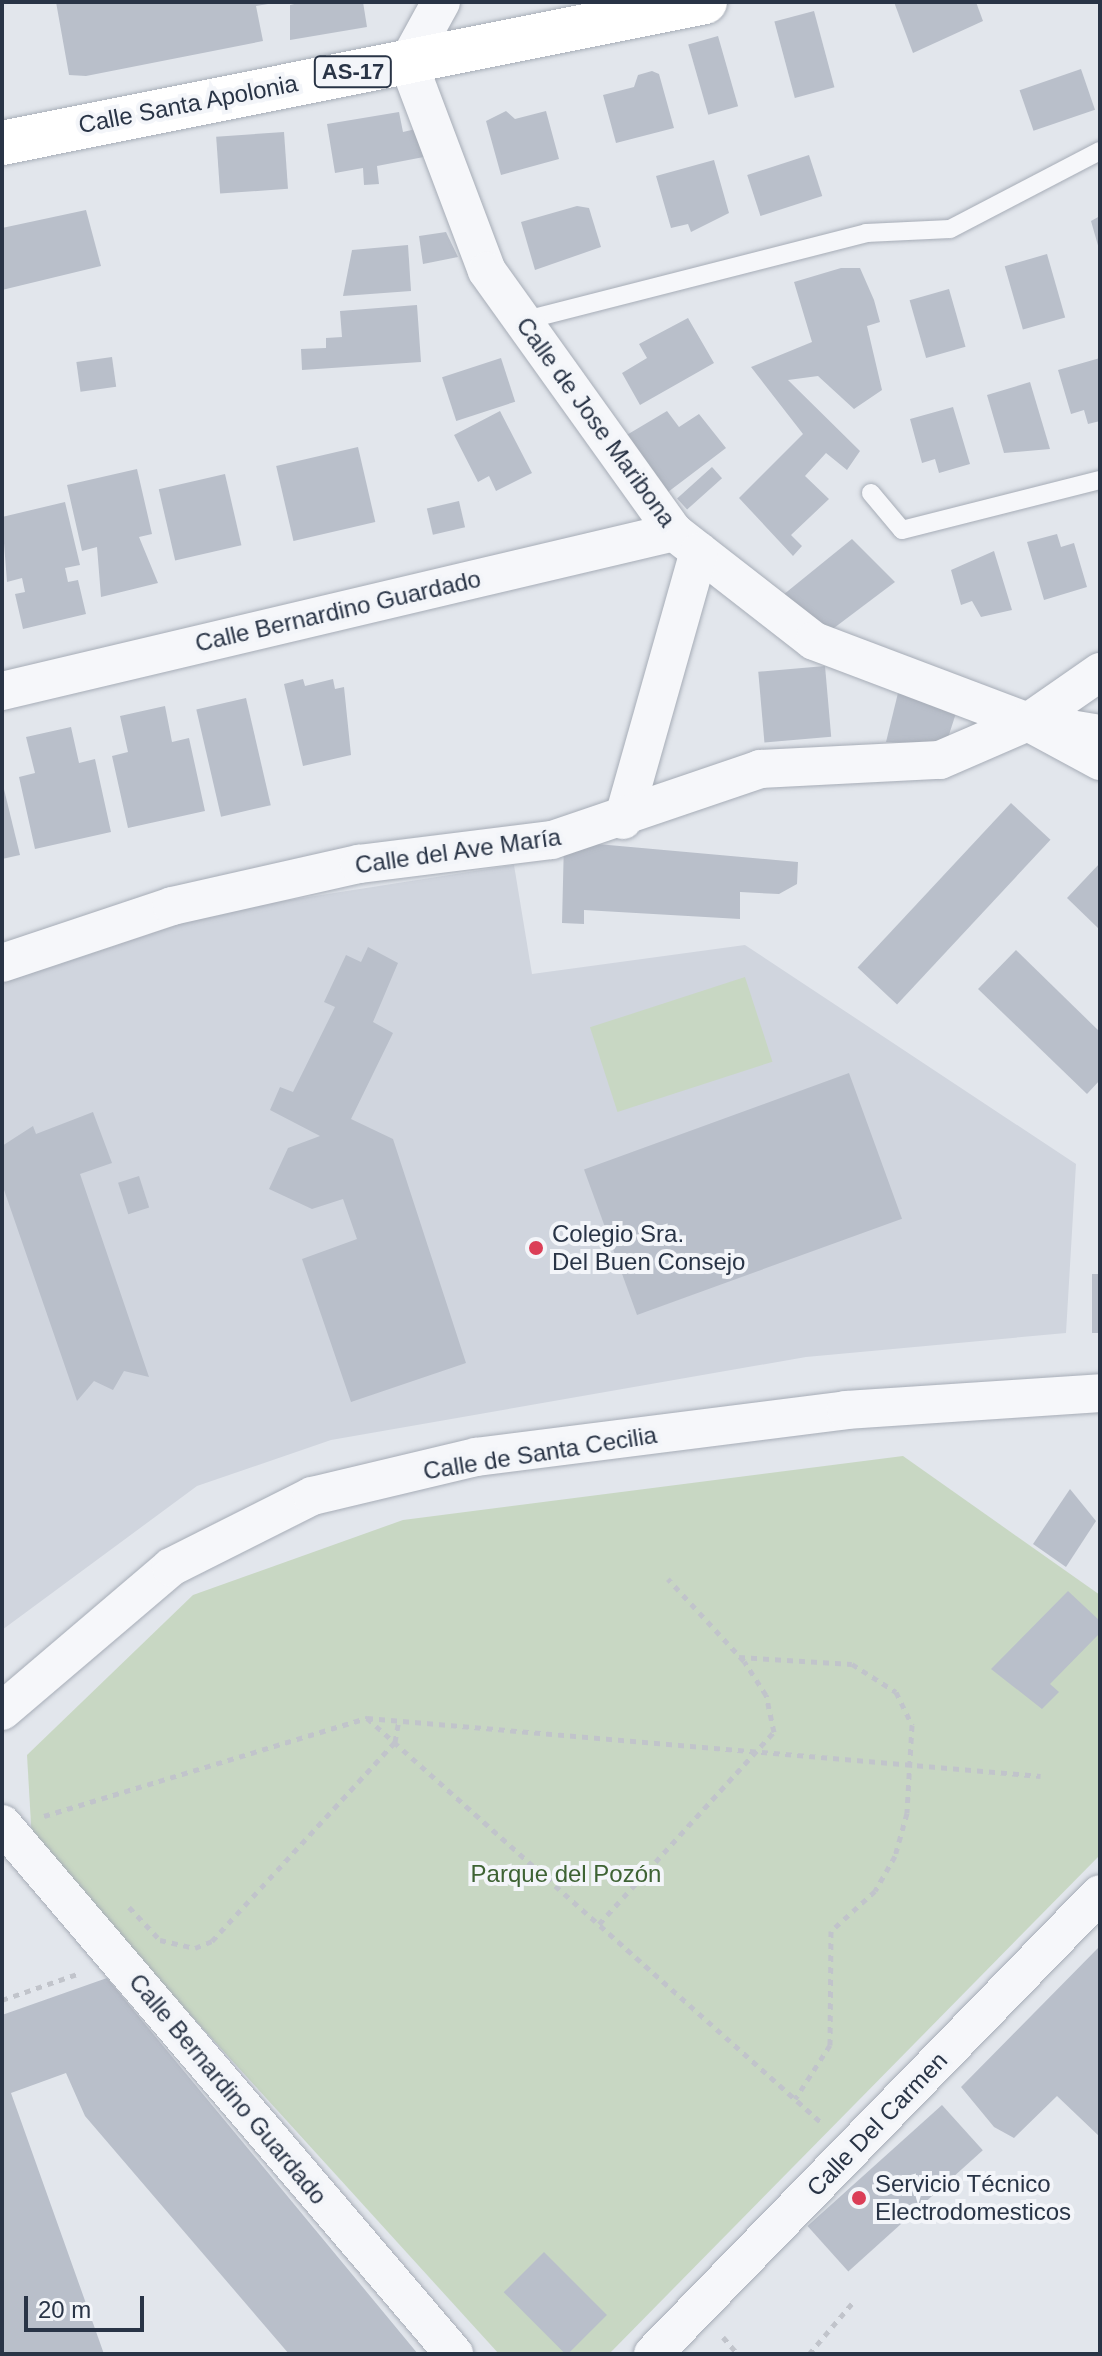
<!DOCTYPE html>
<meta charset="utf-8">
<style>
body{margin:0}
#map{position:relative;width:1102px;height:2356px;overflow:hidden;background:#e2e6ec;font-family:Helvetica,sans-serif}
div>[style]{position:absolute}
.built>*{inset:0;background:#d0d5de}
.green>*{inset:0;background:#c8d7c3;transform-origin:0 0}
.building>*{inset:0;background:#b9bfca;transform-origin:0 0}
.path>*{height:5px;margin-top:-2.5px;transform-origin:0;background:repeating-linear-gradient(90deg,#c1c4cb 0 6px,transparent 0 12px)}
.roads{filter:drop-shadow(0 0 2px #a7adb7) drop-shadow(0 0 2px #a7adb7)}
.lane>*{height:18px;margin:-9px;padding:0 9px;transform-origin:9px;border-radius:9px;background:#f6f7fa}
.street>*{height:38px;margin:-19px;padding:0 19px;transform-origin:19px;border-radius:19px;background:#f6f7fa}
.primary>*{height:44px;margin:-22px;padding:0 22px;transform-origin:22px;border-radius:22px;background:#fff}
.dots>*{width:22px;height:22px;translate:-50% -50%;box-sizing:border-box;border:4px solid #f3f5f9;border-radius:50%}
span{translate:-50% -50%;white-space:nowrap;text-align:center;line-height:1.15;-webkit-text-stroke:8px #f3f5f9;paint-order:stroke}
.shield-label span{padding:2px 6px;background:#f3f5f9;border:2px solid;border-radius:6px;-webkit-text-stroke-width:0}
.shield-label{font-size:22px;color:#293446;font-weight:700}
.street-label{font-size:24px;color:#293446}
.poi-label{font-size:24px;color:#293446}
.left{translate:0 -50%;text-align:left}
.park-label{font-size:24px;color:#3e6334}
.frame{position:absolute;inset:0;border:4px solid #293446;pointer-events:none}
.scale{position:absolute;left:24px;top:2296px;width:120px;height:36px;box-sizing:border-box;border:4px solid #293446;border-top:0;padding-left:10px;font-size:24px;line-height:28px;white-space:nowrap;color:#293446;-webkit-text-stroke:6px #f3f5f9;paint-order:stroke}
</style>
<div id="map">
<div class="built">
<i style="clip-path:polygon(514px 865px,532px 974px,745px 945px,1076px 1164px,1066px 1333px,806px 1357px,331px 1440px,197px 1486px,2px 1630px,2px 983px,219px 911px)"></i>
</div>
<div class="green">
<i style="left:745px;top:977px;width:89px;height:163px;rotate:72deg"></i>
<i style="clip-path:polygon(903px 1456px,1100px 1595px,1100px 1855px,609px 2354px,499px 2354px,32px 1841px,27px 1755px,193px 1595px,403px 1520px)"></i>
</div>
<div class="building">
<i style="clip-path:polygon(56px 2px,268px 2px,268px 4px,256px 6px,263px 41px,86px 76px,69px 75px)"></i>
<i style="clip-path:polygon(303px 2px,363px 2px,367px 27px,290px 40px,290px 5px)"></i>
<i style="clip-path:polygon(894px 2px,976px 2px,983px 21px,913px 53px)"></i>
<i style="left:814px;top:11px;width:79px;height:41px;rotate:75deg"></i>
<i style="left:718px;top:36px;width:73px;height:31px;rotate:74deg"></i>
<i style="left:1081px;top:69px;width:43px;height:65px;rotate:71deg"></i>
<i style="clip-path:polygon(652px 71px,659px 74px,674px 128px,616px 143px,603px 95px,634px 87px,638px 75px)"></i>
<i style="clip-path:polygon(506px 111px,515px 119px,546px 111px,559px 159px,501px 175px,486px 121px)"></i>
<i style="clip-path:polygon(399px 112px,403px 132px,416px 129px,429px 156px,377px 166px,379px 184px,364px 185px,363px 168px,335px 173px,327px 124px)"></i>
<i style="left:284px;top:132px;width:57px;height:68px;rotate:86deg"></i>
<i style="left:809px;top:155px;width:43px;height:65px;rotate:72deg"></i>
<i style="clip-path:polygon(714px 160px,729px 213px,691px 232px,688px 224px,671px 228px,656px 176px)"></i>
<i style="clip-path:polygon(577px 206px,589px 208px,601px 247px,535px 270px,521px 222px)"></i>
<i style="clip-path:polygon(86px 210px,101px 266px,2px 290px,2px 228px)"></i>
<i style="clip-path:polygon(1100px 216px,1100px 249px,1099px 249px,1091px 221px)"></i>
<i style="clip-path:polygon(446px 232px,458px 257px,423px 264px,419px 236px)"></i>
<i style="clip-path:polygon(408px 245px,411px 291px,343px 296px,352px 250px)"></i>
<i style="left:1047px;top:254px;width:66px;height:44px;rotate:74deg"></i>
<i style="clip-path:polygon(841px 268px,860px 268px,874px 300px,880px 322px,867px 326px,882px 390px,854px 409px,818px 376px,788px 380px,860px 451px,847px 470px,826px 453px,805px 476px,829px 499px,791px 535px,802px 546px,793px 556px,739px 498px,803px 434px,751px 367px,812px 342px,794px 282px)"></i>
<i style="left:949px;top:289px;width:60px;height:41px;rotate:74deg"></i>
<i style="clip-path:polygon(417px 305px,421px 362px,302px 370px,301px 349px,326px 348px,326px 338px,342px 337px,340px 311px)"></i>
<i style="clip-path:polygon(688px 318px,714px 363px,640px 405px,622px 373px,647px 358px,639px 344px)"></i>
<i style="left:112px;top:357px;width:30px;height:36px;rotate:82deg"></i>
<i style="left:501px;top:358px;width:46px;height:62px;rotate:72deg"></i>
<i style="clip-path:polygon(1100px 358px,1100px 421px,1088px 424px,1084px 410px,1071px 414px,1058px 370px)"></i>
<i style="clip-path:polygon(1030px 382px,1050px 449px,1004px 453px,987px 395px)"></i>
<i style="clip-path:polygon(953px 407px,970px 464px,939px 473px,935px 459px,922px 463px,910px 419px)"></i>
<i style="clip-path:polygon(500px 411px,532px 473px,496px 491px,489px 476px,478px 482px,454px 435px)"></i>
<i style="clip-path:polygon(667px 411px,679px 427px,699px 414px,726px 448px,668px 492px,625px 436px)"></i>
<i style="left:358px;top:447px;width:77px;height:84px;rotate:77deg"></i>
<i style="left:712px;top:467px;width:15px;height:47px;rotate:48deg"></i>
<i style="clip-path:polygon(137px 469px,152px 534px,139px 537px,158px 583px,101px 597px,97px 547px,82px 551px,67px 485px)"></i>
<i style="left:225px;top:474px;width:73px;height:68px;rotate:77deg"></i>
<i style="left:459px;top:501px;width:27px;height:33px;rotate:77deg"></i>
<i style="clip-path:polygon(65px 502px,80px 565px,65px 568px,68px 582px,78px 580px,86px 614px,23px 629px,15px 594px,25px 592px,22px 578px,7px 582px,2px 517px)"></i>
<i style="clip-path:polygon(1057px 534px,1061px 547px,1074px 543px,1087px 587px,1044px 600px,1027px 542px)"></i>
<i style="clip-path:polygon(852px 539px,895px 582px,826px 634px,783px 595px)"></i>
<i style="clip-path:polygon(994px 551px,1012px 610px,981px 617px,972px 601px,961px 605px,951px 570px)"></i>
<i style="left:825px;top:666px;width:71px;height:67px;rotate:85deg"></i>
<i style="clip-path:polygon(303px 679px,305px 686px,333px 679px,335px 689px,344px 687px,351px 755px,303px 766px,284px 684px)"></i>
<i style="clip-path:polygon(898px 693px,957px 710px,946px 744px,886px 742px)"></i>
<i style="left:246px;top:698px;width:110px;height:51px;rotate:77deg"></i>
<i style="clip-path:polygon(165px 706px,172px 742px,189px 738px,205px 811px,128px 828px,112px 756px,128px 752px,120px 716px)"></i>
<i style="clip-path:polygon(71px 727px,79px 763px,95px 759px,111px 832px,35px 849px,19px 777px,35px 773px,26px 737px)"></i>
<i style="clip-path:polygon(2px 781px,20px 855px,2px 859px)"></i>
<i style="left:1011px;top:803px;width:54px;height:225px;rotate:43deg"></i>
<i style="clip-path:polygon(564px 841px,798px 862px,797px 884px,779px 894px,740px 892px,740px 919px,584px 910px,584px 924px,562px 923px)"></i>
<i style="clip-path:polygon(1100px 863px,1100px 930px,1067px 898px)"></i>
<i style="clip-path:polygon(368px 947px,398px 963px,373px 1022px,393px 1033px,351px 1119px,393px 1139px,466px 1363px,351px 1402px,302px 1259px,357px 1239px,343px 1199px,312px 1209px,269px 1189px,288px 1148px,320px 1136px,270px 1110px,280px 1087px,293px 1092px,335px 1007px,324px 1002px,346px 955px,361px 962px)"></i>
<i style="clip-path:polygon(1016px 950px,1100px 1032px,1100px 1080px,1087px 1094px,978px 989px)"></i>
<i style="left:849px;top:1073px;width:155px;height:282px;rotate:70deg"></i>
<i style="clip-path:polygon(93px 1112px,112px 1163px,80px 1174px,149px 1377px,124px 1371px,113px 1390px,94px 1381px,77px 1401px,2px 1184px,2px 1146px,33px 1126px,36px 1134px)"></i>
<i style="left:139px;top:1176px;width:33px;height:22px;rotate:72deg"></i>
<i style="left:1092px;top:1274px;width:8px;height:59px"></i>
<i style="clip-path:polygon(1070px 1489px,1096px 1521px,1066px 1567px,1033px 1544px)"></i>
<i style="clip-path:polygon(1068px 1591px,1100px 1621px,1100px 1633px,1050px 1684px,1059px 1692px,1042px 1709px,991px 1669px)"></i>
<i style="clip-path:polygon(1100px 1946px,1100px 2137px,1057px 2096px,1014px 2138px,994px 2127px,961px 2087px)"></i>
<i style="clip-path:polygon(107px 1978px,418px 2354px,289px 2354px,85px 2116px,66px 2073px,11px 2093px,104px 2354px,2px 2354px,2px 2015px)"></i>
<i style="left:942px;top:2105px;width:61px;height:181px;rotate:48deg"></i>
<i style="left:544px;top:2252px;width:89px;height:57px;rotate:45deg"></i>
</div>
<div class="path">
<i style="left:739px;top:1657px;width:113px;rotate:3.5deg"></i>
<i style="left:852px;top:1664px;width:52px;rotate:32.5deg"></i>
<i style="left:896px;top:1692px;width:37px;rotate:64deg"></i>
<i style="left:912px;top:1725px;width:88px;rotate:93.3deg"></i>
<i style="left:907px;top:1813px;width:45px;rotate:105.6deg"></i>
<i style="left:895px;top:1856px;width:40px;rotate:119.7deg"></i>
<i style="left:875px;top:1891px;width:59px;rotate:137.7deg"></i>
<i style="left:831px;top:1931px;width:114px;rotate:90.5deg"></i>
<i style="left:830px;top:2045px;width:64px;rotate:122.9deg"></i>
<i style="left:367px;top:1718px;width:611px;rotate:41.68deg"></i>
<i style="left:44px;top:1816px;width:338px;rotate:-16.9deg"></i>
<i style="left:367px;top:1718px;width:676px;rotate:4.92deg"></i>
<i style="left:129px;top:1907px;width:45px;rotate:46.8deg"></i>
<i style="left:160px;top:1940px;width:36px;rotate:13deg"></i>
<i style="left:195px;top:1948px;width:18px;rotate:-22deg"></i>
<i style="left:212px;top:1941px;width:270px;rotate:-47.4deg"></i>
<i style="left:395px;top:1742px;width:22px;rotate:-80deg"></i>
<i style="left:599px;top:1924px;width:260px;rotate:-47.7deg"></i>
<i style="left:774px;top:1732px;width:38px;rotate:-102deg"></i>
<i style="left:766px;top:1695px;width:40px;rotate:-122.9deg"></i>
<i style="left:744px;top:1661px;width:112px;rotate:-132.8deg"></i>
<i style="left:2px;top:2000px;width:83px;rotate:-19.1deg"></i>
<i style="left:723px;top:2337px;width:23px;rotate:49deg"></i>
<i style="left:809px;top:2354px;width:71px;rotate:-49.6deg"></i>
</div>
<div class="roads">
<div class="lane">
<i style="left:522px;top:321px;width:355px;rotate:-14.3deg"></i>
<i style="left:866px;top:233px;width:84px;rotate:-2.7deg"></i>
<i style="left:950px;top:229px;width:169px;rotate:-27.5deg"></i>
<i style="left:871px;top:493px;width:48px;rotate:50deg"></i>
<i style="left:902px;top:530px;width:204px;rotate:-14.2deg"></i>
</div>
<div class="street">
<i style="left:441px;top:2px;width:68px;rotate:118.8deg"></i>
<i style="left:408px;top:62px;width:223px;rotate:69.3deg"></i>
<i style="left:487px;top:271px;width:321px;rotate:54.4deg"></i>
<i style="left:674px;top:532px;width:177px;rotate:37.9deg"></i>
<i style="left:814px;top:641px;width:229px;rotate:20.7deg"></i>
<i style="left:1028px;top:722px;width:82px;rotate:28.4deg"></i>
<i style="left:2px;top:691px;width:691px;rotate:-13.31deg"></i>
<i style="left:1028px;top:722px;width:88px;rotate:-34.8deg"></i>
<i style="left:623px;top:820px;width:279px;rotate:-74.2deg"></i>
<i style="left:2px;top:963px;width:179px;rotate:-18.5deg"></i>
<i style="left:172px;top:906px;width:192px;rotate:-12.7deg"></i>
<i style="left:359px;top:864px;width:194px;rotate:-7.1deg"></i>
<i style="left:552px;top:840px;width:220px;rotate:-18.8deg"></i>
<i style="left:760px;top:769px;width:180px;rotate:-2.9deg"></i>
<i style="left:940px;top:760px;width:96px;rotate:-23.4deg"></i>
<i style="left:1028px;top:722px;width:73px;rotate:9.5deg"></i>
<i style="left:2px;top:1711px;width:222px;rotate:-40.4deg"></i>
<i style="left:171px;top:1567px;width:158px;rotate:-26.7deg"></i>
<i style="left:312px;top:1496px;width:169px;rotate:-13.4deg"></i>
<i style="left:476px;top:1457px;width:373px;rotate:-7.2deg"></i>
<i style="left:846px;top:1410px;width:255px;rotate:-3.8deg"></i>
<i style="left:2px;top:1824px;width:697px;rotate:49.54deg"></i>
<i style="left:653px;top:2354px;width:641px;rotate:-45.82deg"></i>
</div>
<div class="primary">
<i style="left:2px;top:143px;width:717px;rotate:-11.34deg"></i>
</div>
</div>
<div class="dots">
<i style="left:536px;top:1248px;background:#db3e57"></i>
<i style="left:859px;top:2198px;background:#db3e57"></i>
</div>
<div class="shield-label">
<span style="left:353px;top:72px">AS-17</span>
</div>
<div class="street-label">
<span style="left:188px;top:104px;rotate:-11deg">Calle Santa Apolonia</span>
<span style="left:596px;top:422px;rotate:54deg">Calle de Jose Maribona</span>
<span style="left:338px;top:611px;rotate:-13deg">Calle Bernardino Guardado</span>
<span style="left:458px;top:851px;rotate:-8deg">Calle del Ave María</span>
<span style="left:540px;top:1453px;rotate:-9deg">Calle de Santa Cecilia</span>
<span style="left:228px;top:2089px;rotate:50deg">Calle Bernardino Guardado</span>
<span style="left:877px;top:2124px;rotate:-46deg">Calle Del Carmen</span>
</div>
<div class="poi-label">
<span class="left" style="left:552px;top:1248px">Colegio Sra.<br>Del Buen Consejo</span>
<span class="left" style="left:875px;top:2198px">Servicio Técnico<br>Electrodomesticos</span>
</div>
<div class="park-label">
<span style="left:566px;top:1874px">Parque del Pozón</span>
</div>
<div class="frame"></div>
<div class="scale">20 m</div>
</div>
